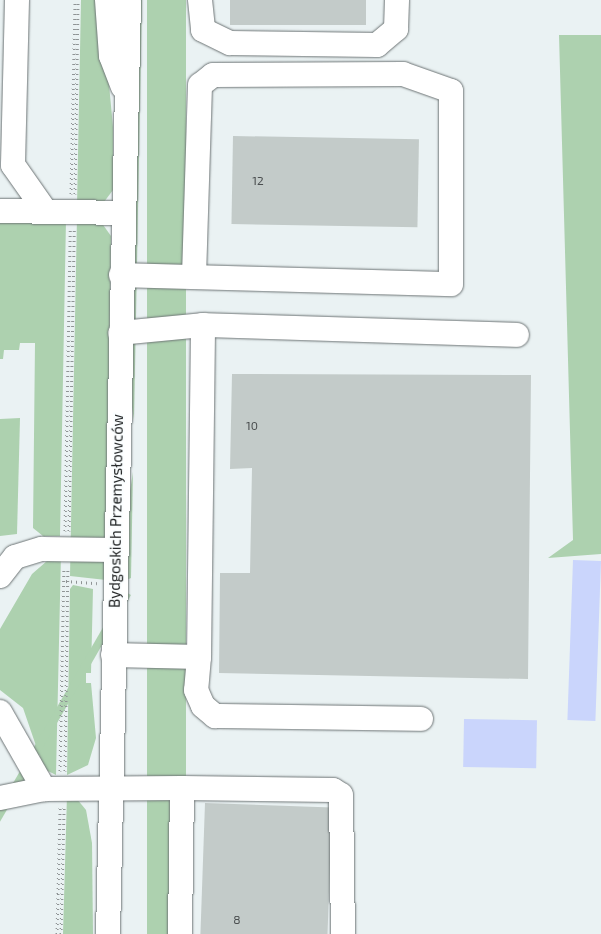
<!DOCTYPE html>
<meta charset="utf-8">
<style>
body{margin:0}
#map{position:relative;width:601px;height:934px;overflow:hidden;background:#eaf2f3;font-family:"Exo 2",sans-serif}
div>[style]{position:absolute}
.green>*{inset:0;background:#add1af;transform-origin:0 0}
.water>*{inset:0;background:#cad5fc;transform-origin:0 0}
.building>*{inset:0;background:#c3cbc9;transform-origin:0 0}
.path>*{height:3px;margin-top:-1.5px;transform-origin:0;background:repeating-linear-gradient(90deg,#8f9495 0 1px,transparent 0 5px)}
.roads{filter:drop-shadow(0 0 1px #6d7475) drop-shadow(0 0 1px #6d7475)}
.minor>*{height:24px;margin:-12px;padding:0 12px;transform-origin:12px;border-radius:12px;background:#fff}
span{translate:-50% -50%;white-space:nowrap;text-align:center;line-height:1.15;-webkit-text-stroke:4px #fbfeff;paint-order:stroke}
.number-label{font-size:12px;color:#4a4e4f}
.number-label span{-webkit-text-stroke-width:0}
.street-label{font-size:15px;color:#222526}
</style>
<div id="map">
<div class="green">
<i style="clip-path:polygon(81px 0,101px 0,113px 127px,113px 190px,104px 202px,77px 206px)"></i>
<i style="clip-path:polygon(134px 0,142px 0,134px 420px,131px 401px)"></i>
<i style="left:147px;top:0;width:39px;height:934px"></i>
<i style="clip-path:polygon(559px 35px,601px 35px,601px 554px,548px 558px,573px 540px)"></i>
<i style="clip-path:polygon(77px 216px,101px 222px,111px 236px,106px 580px,70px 576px)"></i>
<i style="clip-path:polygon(0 218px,66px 220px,60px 536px,43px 536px,33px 528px,35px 343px,20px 343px,19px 350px,4px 350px,3px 359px,0 359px)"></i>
<i style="clip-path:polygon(20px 418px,17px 534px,0 536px,0 419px)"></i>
<i style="clip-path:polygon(133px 472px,131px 578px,124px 581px,125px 522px)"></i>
<i style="clip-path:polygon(55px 554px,61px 554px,56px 775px,44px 769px,23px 708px,0 690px,0 629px,32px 574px)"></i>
<i style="clip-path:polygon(73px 585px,93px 589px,91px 673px,86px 673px,86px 683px,91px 683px,96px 738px,88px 765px,67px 775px,70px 589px)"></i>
<i style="left:124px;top:591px;width:8px;height:343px;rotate:30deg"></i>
<i style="clip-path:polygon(67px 795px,77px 799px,86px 810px,92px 843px,93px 934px,63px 934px)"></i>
</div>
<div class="water">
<i style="left:573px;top:560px;width:28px;height:160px;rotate:2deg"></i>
<i style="left:464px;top:719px;width:73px;height:48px;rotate:1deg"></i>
</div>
<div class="building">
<i style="left:230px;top:0;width:136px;height:25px"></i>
<i style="left:233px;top:136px;width:186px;height:88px;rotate:1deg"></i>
<i style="clip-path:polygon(232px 374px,531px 375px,528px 679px,219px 673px,220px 573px,250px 573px,252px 468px,230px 469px)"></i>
<i style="left:205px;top:803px;width:127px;height:131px;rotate:2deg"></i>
</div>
<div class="path">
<i style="left:71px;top:194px;width:194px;rotate:-88.8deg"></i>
<i style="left:75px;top:194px;width:194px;rotate:-89.1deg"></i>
<i style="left:65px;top:531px;width:301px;rotate:-89deg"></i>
<i style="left:69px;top:531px;width:301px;rotate:-89deg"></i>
<i style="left:66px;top:581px;width:31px;rotate:4deg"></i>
<i style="left:60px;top:771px;width:204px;rotate:-88.9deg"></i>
<i style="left:65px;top:771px;width:204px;rotate:-89.2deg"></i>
<i style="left:57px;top:934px;width:127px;rotate:-88.6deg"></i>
<i style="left:61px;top:934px;width:127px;rotate:-88.6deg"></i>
</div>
<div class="roads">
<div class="minor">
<i style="left:17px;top:0;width:165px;rotate:91.4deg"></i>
<i style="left:13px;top:165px;width:57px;rotate:54.9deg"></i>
<i style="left:107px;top:0;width:56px;rotate:85.9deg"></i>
<i style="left:111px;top:56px;width:33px;rotate:69deg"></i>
<i style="left:200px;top:0;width:30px;rotate:84deg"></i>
<i style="left:203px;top:30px;width:30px;rotate:26deg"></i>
<i style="left:230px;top:43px;width:147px;rotate:0.8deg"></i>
<i style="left:377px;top:45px;width:25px;rotate:-40deg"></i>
<i style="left:396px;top:29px;width:29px;rotate:-88deg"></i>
<i style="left:0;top:211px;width:122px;rotate:0.9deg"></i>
<i style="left:121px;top:275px;width:330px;rotate:1.6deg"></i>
<i style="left:451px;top:284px;width:193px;rotate:-90deg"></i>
<i style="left:451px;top:91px;width:51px;rotate:-160.5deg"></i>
<i style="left:403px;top:74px;width:190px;rotate:179.7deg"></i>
<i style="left:213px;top:75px;width:16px;rotate:142deg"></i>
<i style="left:200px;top:85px;width:192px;rotate:91.8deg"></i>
<i style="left:203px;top:325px;width:314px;rotate:1.8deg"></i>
<i style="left:0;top:576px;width:24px;rotate:-52deg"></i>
<i style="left:15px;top:557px;width:28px;rotate:-17deg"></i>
<i style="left:42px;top:549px;width:73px;rotate:0.8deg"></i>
<i style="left:113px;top:655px;width:86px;rotate:1.3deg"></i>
<i style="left:199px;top:657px;width:332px;rotate:-89.3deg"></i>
<i style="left:203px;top:325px;width:83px;rotate:174.5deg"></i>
<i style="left:199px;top:657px;width:33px;rotate:95deg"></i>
<i style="left:196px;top:690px;width:17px;rotate:66deg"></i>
<i style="left:203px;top:706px;width:16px;rotate:40deg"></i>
<i style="left:215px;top:716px;width:206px;rotate:0.8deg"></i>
<i style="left:0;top:712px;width:89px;rotate:60.3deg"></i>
<i style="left:182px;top:788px;width:151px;rotate:0.8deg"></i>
<i style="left:333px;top:790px;width:9px;rotate:32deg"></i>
<i style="left:341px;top:795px;width:139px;rotate:89.2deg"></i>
<i style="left:0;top:798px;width:45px;rotate:-11.6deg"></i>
<i style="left:44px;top:789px;width:138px;rotate:-0.4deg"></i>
<i style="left:182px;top:788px;width:146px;rotate:90.8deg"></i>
<i style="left:108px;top:934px;width:934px;rotate:-88.71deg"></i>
</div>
</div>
<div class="number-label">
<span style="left:258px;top:181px">12</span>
<span style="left:252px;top:426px">10</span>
<span style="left:237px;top:920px">8</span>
</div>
<div class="street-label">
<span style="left:116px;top:511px;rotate:-89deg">Bydgoskich Przemysłowców</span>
</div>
</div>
